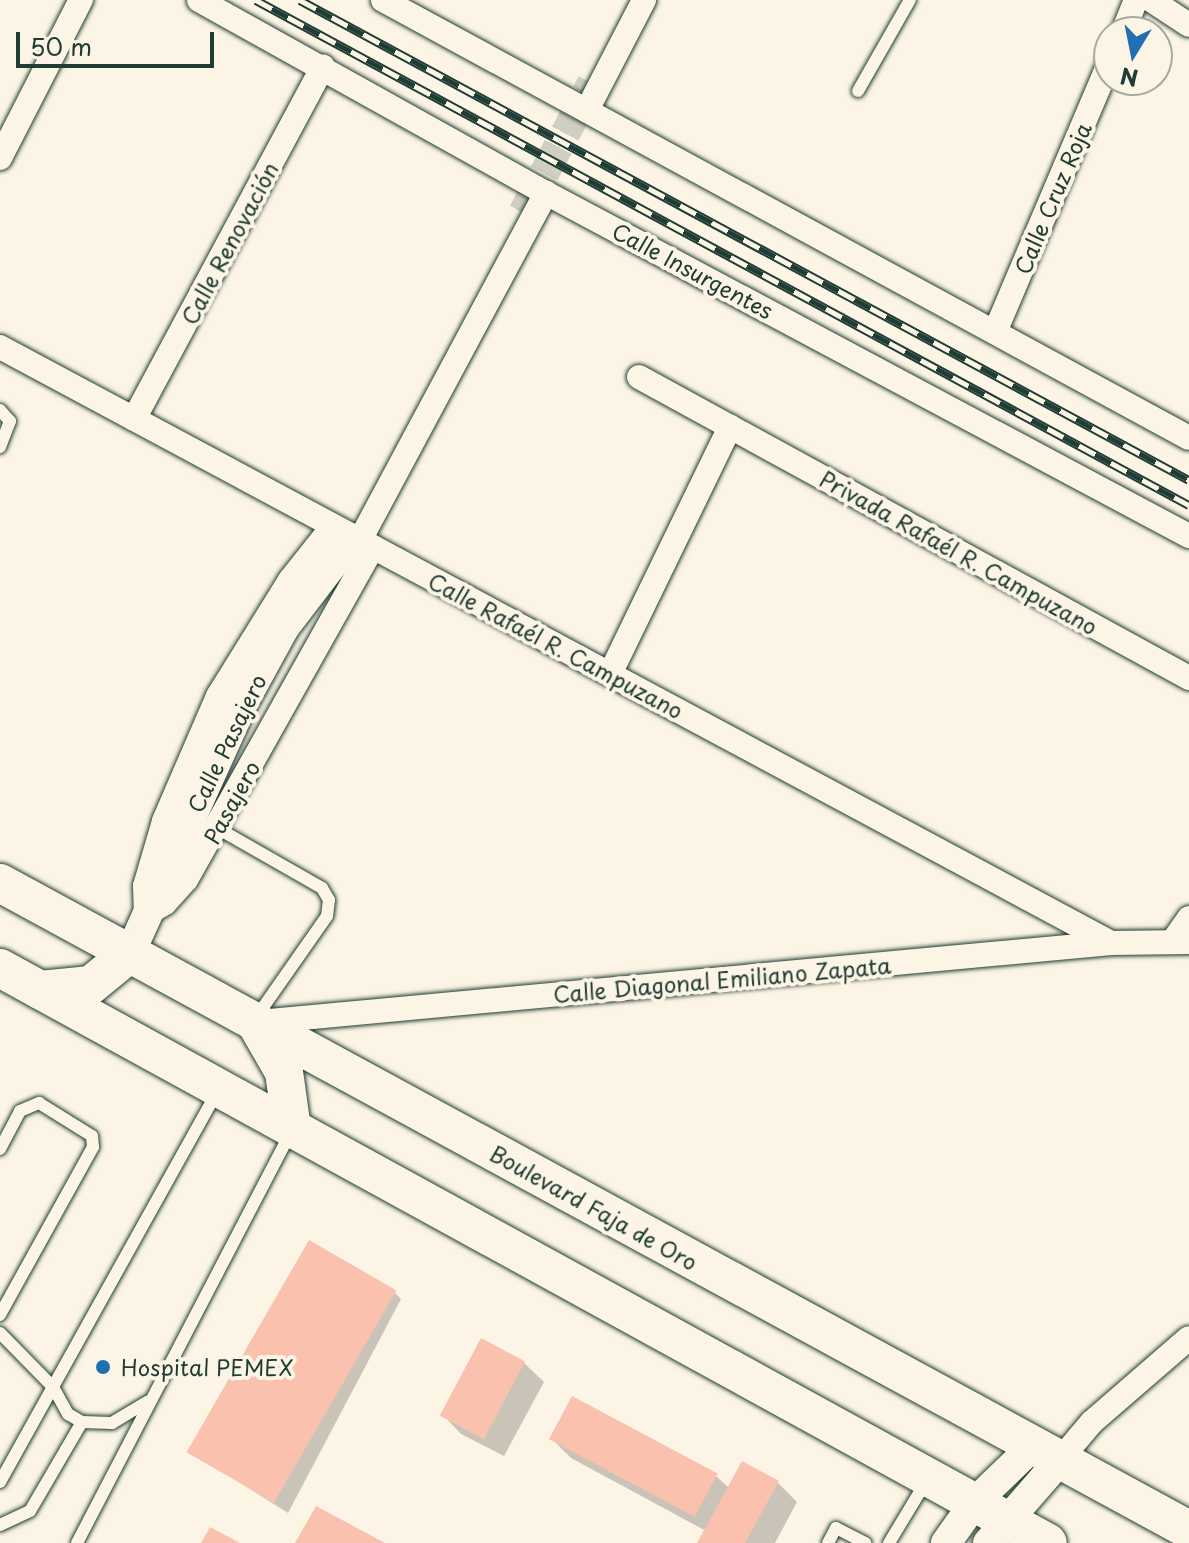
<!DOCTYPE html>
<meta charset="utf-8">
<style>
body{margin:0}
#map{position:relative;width:1189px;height:1543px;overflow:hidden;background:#fcf5e5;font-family:"Playpen Sans",sans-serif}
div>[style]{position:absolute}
.shadow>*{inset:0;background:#0003}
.building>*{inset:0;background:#f9c1ae;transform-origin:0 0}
.tertiary-tunnel>*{height:30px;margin-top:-15px;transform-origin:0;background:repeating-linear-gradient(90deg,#d0d0c2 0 30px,transparent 0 45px)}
.roads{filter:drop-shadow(0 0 2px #1f3d34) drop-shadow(0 0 2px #1f3d34)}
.service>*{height:12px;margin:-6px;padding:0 6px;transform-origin:6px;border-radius:6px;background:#fcf5e5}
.minor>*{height:24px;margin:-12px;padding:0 12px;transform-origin:12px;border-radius:12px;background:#fcf5e5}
.tertiary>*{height:30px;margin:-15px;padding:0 15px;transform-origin:15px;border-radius:15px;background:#fcf5e5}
.primary>*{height:38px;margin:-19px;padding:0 19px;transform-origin:19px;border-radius:19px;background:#fcf5e5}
.rail>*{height:9px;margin-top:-4.5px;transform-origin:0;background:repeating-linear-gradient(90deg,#fcf5e5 0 18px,#1f3d34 0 36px);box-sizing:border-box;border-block:2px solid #1f3d34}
.dots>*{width:22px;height:22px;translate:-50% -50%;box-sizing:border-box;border:4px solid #fcf5e5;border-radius:50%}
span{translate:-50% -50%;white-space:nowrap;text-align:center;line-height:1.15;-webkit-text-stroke:8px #fcf5e5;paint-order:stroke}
.street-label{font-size:22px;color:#1f3d34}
.poi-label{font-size:22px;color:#1f3d34}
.left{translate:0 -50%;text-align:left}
.north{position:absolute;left:1093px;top:16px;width:80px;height:80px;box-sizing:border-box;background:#fcf5e5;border:2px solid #a4ab9e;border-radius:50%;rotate:190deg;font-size:22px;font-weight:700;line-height:32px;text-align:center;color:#1f3d34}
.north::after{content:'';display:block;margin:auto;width:28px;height:36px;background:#1f6fb2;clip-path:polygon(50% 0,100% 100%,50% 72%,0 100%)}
.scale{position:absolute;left:16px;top:32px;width:198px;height:36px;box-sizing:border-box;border:4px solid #1f3d34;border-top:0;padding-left:10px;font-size:24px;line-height:28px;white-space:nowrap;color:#1f3d34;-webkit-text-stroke:6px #fcf5e5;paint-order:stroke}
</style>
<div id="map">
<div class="shadow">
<i style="clip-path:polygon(395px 1293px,401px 1299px,288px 1513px,193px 1453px)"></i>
<i style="clip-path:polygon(482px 1340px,524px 1363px,544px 1382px,504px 1456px,461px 1434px,442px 1414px)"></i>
<i style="clip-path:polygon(573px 1398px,716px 1476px,729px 1488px,778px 1483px,797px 1502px,775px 1543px,700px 1543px,706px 1531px,571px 1458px,552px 1439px)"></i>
</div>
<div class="building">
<i style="left:309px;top:1240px;width:101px;height:245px;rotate:30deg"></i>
<i style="left:481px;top:1338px;width:50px;height:88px;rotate:28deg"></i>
<i style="left:572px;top:1396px;width:165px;height:49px;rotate:28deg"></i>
<i style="clip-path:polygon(742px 1461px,779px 1481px,745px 1543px,697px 1543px)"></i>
<i style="clip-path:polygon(316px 1506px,385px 1543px,295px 1543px)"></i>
<i style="clip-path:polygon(210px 1527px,240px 1543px,201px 1543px)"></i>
</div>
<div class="tertiary-tunnel">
<i style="left:523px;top:213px;width:147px;rotate:-62deg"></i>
</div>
<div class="roads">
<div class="service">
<i style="left:858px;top:91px;width:105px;rotate:-60.3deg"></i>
<i style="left:0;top:410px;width:15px;rotate:48deg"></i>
<i style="left:10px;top:421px;width:28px;rotate:111deg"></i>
<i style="left:217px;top:828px;width:121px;rotate:29.7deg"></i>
<i style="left:322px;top:888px;width:14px;rotate:60deg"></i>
<i style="left:329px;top:900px;width:16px;rotate:97deg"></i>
<i style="left:327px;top:916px;width:126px;rotate:125deg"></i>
<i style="left:0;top:1149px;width:43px;rotate:-62.2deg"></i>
<i style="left:20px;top:1111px;width:21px;rotate:-23deg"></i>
<i style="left:39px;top:1103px;width:62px;rotate:31.9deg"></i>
<i style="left:92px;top:1136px;width:11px;rotate:85deg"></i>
<i style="left:93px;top:1147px;width:192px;rotate:119deg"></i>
<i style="left:0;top:1333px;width:76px;rotate:45.5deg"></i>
<i style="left:53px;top:1387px;width:31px;rotate:61deg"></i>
<i style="left:68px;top:1414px;width:16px;rotate:30deg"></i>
<i style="left:82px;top:1422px;width:30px;rotate:2deg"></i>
<i style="left:112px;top:1423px;width:41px;rotate:-31deg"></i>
<i style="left:0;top:1482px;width:449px;rotate:-60.9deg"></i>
<i style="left:0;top:1525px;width:33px;rotate:-25deg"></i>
<i style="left:30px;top:1511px;width:103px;rotate:-59.7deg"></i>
<i style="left:77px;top:1543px;width:463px;rotate:-62.5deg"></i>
<i style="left:828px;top:1543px;width:17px;rotate:-62deg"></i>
<i style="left:836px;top:1528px;width:33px;rotate:27deg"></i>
<i style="left:889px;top:1543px;width:74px;rotate:-58.9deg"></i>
</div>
<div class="minor">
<i style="left:199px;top:0;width:397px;rotate:29.1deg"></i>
<i style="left:546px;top:193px;width:729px;rotate:28.08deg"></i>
<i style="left:383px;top:0;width:917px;rotate:28.52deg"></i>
<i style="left:1151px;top:0;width:45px;rotate:33.3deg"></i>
<i style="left:1123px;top:32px;width:35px;rotate:-68deg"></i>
<i style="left:587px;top:110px;width:124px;rotate:-62.6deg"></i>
<i style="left:0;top:158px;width:178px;rotate:-62.9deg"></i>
<i style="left:995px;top:332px;width:291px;rotate:-67deg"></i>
<i style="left:0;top:347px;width:1261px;rotate:28.21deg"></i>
<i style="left:639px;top:377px;width:627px;rotate:28.69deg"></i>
<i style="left:134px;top:419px;width:400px;rotate:-61.8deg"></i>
<i style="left:333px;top:526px;width:69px;rotate:128.5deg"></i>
<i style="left:290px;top:580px;width:137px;rotate:121.8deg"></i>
<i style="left:218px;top:696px;width:136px;rotate:113.4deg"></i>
<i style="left:164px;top:821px;width:68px;rotate:106.3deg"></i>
<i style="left:145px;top:886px;width:28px;rotate:88deg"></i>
<i style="left:146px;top:914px;width:22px;rotate:-30deg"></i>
<i style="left:165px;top:903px;width:31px;rotate:-48deg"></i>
<i style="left:186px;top:880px;width:382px;rotate:-60.7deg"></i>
<i style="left:360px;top:540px;width:394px;rotate:-61.8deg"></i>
<i style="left:610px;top:674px;width:275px;rotate:-64.1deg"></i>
<i style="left:1173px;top:941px;width:28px;rotate:-55deg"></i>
<i style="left:259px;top:1022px;width:856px;rotate:-5.3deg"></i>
<i style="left:1111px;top:943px;width:78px;rotate:-0.7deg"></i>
<i style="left:1059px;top:1461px;width:51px;rotate:-49.8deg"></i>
<i style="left:1092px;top:1422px;width:128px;rotate:-40.9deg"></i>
</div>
<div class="tertiary">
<i style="left:130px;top:953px;width:277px;rotate:-65.7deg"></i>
<i style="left:244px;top:701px;width:83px;rotate:-61.3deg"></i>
<i style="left:284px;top:628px;width:102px;rotate:-52.6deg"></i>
<i style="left:946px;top:1543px;width:50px;rotate:-54.7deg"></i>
<i style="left:975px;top:1502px;width:81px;rotate:-44deg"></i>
<i style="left:988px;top:1543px;width:108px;rotate:-49.1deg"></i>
</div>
<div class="primary">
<i style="left:0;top:883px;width:1354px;rotate:28.55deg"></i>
<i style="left:0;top:968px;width:1195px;rotate:28.75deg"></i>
<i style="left:40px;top:990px;width:51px;rotate:-5.6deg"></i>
<i style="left:91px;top:985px;width:50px;rotate:-39.4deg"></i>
<i style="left:257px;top:1025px;width:54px;rotate:60.1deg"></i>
<i style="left:284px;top:1072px;width:58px;rotate:82deg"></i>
</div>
</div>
<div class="rail">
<i style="left:256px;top:0;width:1061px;rotate:28.43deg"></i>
<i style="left:300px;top:0;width:1010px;rotate:28.37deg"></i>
</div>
<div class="dots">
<i style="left:103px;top:1367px;background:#1f6fb2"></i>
</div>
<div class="street-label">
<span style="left:1052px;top:198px;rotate:-67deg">Calle Cruz Roja</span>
<span style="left:229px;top:243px;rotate:-62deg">Calle Renovación</span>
<span style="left:693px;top:270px;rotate:28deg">Calle Insurgentes</span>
<span style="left:959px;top:552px;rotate:29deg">Privada Rafaél R. Campuzano</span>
<span style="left:556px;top:645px;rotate:28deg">Calle Rafaél R. Campuzano</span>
<span style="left:226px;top:743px;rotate:-64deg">Calle Pasajero</span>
<span style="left:231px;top:802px;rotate:-61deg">Pasajero</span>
<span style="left:722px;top:979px;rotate:-5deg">Calle Diagonal Emiliano Zapata</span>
<span style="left:594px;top:1207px;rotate:29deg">Boulevard Faja de Oro</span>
</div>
<div class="poi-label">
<span class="left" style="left:121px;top:1367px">Hospital PEMEX</span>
</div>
<div class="north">N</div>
<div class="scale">50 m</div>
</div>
